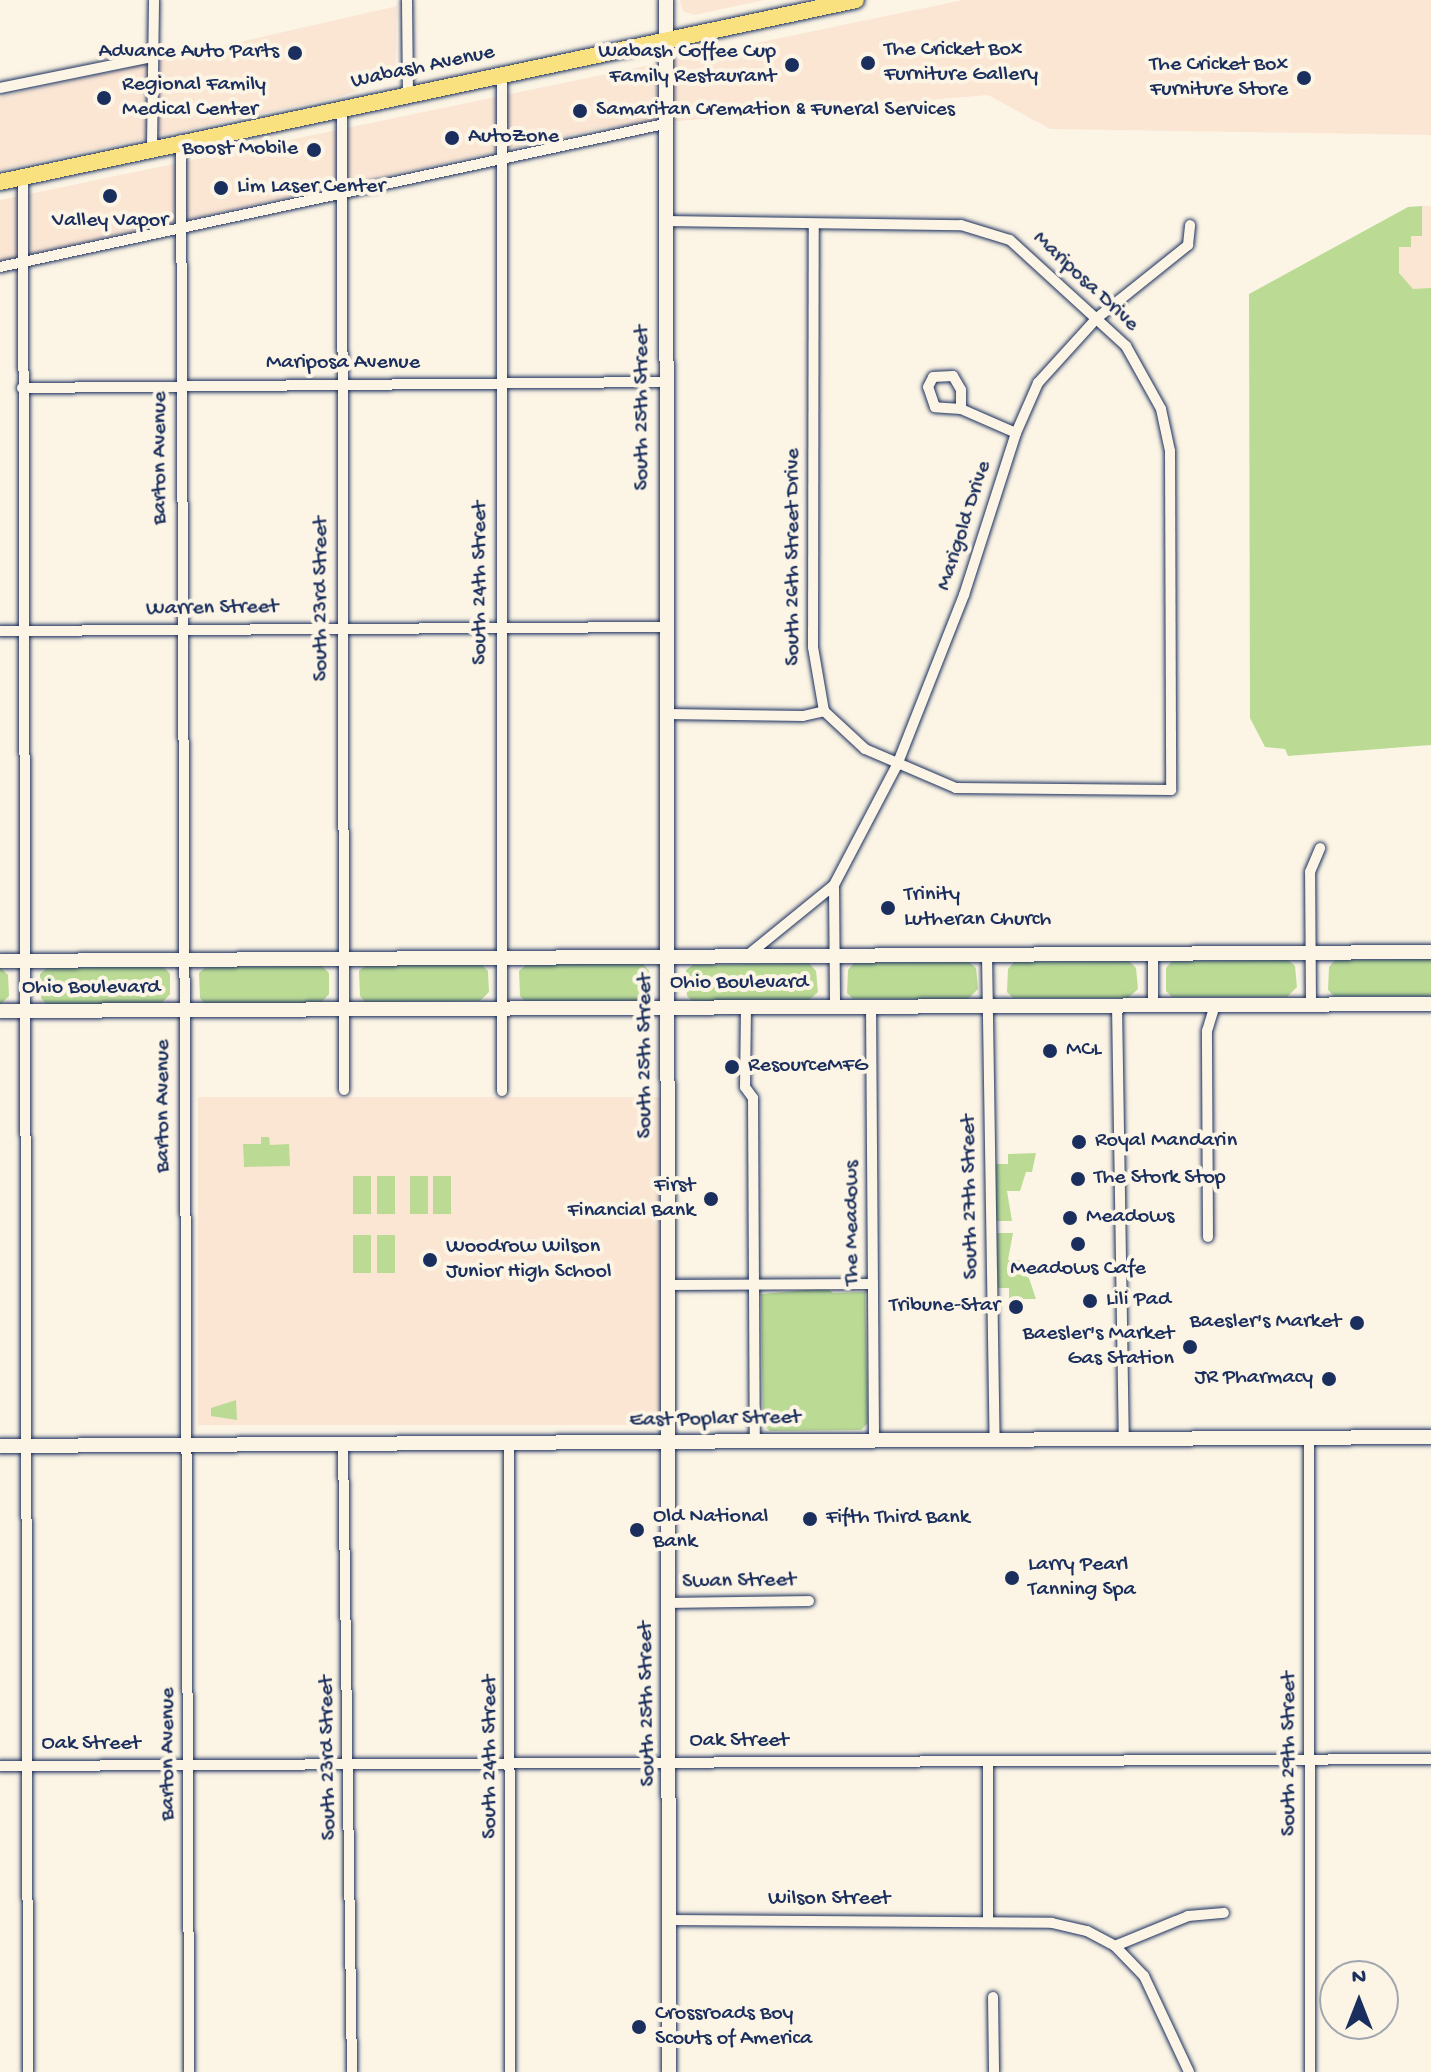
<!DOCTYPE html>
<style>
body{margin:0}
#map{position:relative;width:1431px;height:2072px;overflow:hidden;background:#fcf5e5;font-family:"Gochi Hand",sans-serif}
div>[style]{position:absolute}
.built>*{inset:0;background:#fbe6d4;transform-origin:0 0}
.green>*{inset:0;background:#bbdb95;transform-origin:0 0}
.roads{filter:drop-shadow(0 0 2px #1b2f5e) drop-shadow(0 0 2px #1b2f5e)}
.street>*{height:10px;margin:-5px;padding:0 5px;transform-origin:5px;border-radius:5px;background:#fcf5e5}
.secondary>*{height:14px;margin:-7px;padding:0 7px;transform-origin:7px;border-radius:7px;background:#fcf5e5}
.primary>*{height:16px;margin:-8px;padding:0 8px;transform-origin:8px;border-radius:8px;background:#fae180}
.dots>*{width:22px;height:22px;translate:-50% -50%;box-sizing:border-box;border:4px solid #fcf5e5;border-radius:50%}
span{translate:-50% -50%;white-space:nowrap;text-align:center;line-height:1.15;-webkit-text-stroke:8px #fcf5e5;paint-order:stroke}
.poi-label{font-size:22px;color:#1b2f5e}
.left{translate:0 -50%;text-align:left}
.right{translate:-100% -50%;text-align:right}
.street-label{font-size:22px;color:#1b2f5e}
.north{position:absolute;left:1319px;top:1960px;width:80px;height:80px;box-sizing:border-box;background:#fcf5e5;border:2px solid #a2a6af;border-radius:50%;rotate:0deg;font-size:22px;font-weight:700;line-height:32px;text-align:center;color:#1b2f5e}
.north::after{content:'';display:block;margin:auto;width:28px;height:36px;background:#1b2f5e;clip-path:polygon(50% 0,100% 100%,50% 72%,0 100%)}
</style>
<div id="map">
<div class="built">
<i style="clip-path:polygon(680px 0,765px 0,694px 15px,683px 11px)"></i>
<i style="clip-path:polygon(963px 0,1431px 0,1431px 135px,1050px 129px,988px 95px,607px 127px,0 261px,0 200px)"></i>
<i style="clip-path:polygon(397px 6px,395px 78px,339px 97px,0 170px,0 97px)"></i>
<i style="clip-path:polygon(1422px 206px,1431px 206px,1431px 414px,1399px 274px,1399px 247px,1411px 236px,1422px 236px)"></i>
<i style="left:198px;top:1097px;width:464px;height:328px"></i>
</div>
<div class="green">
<i style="clip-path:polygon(1422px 206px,1422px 236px,1411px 236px,1411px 247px,1399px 247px,1399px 273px,1413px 289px,1431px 288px,1431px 745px,1288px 756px,1285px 749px,1265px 747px,1250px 718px,1249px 294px,1408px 207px)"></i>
<i style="clip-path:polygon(1431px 959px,1431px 996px,1334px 996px,1328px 990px,1329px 967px,1335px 960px)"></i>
<i style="clip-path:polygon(1288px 960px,1295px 966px,1297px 987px,1287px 997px,1172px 997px,1166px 991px,1166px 968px,1172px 961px)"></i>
<i style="clip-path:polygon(1129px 961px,1136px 968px,1138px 989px,1128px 998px,1013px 998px,1007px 992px,1008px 969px,1014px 962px)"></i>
<i style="clip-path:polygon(969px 962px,976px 968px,978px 989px,968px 999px,853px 999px,847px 993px,848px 970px,854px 963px)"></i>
<i style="clip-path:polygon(642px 963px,649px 971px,649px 992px,641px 1001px,526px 1002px,520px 996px,519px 971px,526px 965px)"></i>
<i style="clip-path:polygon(809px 963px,816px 971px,818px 992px,808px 1001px,693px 1002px,687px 996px,686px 970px,693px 965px)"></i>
<i style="clip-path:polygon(481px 964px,488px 971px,489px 992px,480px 1001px,365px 1002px,360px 996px,359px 971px,366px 965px)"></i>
<i style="clip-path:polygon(163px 966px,170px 974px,170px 994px,161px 1004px,46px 1004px,41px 998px,40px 974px,47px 968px)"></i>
<i style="clip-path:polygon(322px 966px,329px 973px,329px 994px,321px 1003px,205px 1004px,200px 998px,199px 973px,206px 967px)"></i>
<i style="clip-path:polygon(0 967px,8px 975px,9px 996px,0 1005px)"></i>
<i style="clip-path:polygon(261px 1137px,269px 1137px,270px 1145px,289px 1144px,290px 1166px,244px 1167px,243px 1144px,261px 1144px)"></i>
<i style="clip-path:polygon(1036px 1153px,1032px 1172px,1026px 1172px,1020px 1191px,1007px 1191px,1012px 1221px,996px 1221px,996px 1164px,1008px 1164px,1008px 1154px)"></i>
<i style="left:353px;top:1176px;width:18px;height:38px"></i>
<i style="left:377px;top:1176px;width:18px;height:38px"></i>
<i style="left:410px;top:1176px;width:18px;height:38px"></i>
<i style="left:433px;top:1176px;width:18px;height:38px"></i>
<i style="clip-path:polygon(997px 1233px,1013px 1233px,1008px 1260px,1023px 1260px,1036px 1299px,1009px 1299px,1009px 1288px,998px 1288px)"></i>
<i style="left:353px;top:1235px;width:18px;height:38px"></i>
<i style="left:377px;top:1235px;width:18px;height:38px"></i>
<i style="clip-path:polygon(827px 1288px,833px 1293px,865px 1292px,868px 1423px,861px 1430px,770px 1431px,763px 1425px,761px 1294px)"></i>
<i style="clip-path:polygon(236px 1400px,237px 1420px,211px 1416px,211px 1408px)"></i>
</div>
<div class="roads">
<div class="street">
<i style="left:407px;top:0;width:94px;rotate:89.4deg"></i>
<i style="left:502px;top:74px;width:1017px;rotate:90deg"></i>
<i style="left:0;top:88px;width:156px;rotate:-11.5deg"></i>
<i style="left:342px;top:108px;width:982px;rotate:89.88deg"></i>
<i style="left:181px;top:140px;width:1932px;rotate:89.76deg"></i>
<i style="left:152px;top:146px;width:146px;rotate:-89.2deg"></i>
<i style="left:23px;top:177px;width:1895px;rotate:89.85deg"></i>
<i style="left:664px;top:221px;width:297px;rotate:0.8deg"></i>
<i style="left:961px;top:225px;width:51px;rotate:17deg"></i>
<i style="left:1010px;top:240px;width:157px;rotate:42.4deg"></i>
<i style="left:1126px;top:346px;width:72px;rotate:60.9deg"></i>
<i style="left:1161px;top:409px;width:43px;rotate:77.9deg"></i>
<i style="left:1170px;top:451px;width:339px;rotate:89.8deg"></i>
<i style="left:1171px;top:790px;width:215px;rotate:-179.5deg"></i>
<i style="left:956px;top:788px;width:99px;rotate:-156.8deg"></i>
<i style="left:865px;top:749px;width:56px;rotate:-137.2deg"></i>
<i style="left:824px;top:711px;width:65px;rotate:-99.8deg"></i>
<i style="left:813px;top:647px;width:423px;rotate:-89.9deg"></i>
<i style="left:0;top:267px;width:679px;rotate:-12.15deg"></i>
<i style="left:22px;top:388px;width:642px;rotate:-0.54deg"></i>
<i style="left:961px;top:409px;width:26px;rotate:-176deg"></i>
<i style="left:935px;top:407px;width:21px;rotate:-109deg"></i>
<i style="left:928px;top:387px;width:11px;rotate:-63deg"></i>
<i style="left:933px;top:377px;width:20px;rotate:-3deg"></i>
<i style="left:953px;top:376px;width:16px;rotate:60deg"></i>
<i style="left:961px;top:390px;width:19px;rotate:90deg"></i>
<i style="left:961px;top:409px;width:60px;rotate:23.6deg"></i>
<i style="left:0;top:631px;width:665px;rotate:-0.34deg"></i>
<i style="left:666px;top:714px;width:137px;rotate:0.8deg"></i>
<i style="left:803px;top:716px;width:22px;rotate:-13deg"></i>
<i style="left:834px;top:885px;width:121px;rotate:89.5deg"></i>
<i style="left:987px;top:954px;width:486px;rotate:89.1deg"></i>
<i style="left:1153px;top:954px;width:51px;rotate:90deg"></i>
<i style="left:748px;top:955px;width:111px;rotate:-39.1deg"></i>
<i style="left:834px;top:885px;width:136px;rotate:-62.3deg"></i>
<i style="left:897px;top:765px;width:183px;rotate:-68.5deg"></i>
<i style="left:964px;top:595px;width:170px;rotate:-72.2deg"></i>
<i style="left:1016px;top:433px;width:55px;rotate:-66.3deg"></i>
<i style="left:1038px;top:383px;width:88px;rotate:-47.8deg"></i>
<i style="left:1097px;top:318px;width:117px;rotate:-38.7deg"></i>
<i style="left:1188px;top:245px;width:20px;rotate:-84deg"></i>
<i style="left:1311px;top:1004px;width:132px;rotate:-90.4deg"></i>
<i style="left:1310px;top:872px;width:26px;rotate:-67deg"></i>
<i style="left:871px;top:1005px;width:435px;rotate:89.6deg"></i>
<i style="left:1117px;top:1005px;width:434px;rotate:89.1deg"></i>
<i style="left:746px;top:1006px;width:81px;rotate:90.7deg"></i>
<i style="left:745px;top:1087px;width:14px;rotate:54deg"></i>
<i style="left:753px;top:1098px;width:344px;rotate:89.7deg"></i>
<i style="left:1208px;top:1237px;width:206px;rotate:-90.3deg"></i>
<i style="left:1207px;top:1031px;width:27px;rotate:-73deg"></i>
<i style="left:669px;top:1285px;width:204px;rotate:-0.3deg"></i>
<i style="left:1309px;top:1436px;width:636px;rotate:89.91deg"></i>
<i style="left:509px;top:1443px;width:629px;rotate:89.91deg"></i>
<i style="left:343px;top:1444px;width:628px;rotate:89.18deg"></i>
<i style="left:669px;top:1603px;width:140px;rotate:-0.8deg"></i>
<i style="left:0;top:1766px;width:1431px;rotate:-0.28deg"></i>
<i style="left:988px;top:1919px;width:158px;rotate:-90deg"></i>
<i style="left:670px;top:1920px;width:382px;rotate:0.4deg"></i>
<i style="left:1052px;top:1923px;width:36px;rotate:13deg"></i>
<i style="left:1087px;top:1931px;width:32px;rotate:28deg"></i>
<i style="left:1115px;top:1946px;width:79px;rotate:-22.3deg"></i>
<i style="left:1188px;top:1916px;width:36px;rotate:-5deg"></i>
<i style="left:1115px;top:1946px;width:42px;rotate:46deg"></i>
<i style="left:1144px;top:1976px;width:106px;rotate:64.9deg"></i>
<i style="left:993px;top:1997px;width:75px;rotate:89.2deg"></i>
</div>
<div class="secondary">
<i style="left:666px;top:0;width:2072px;rotate:89.92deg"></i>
<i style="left:0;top:961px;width:1431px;rotate:-0.36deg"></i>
<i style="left:0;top:1011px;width:1431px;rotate:-0.28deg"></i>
<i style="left:0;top:1446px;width:1431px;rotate:-0.36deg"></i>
</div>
<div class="primary">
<i style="left:0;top:182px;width:875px;rotate:-12deg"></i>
</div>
</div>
<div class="dots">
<i style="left:295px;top:53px;background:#1b2f5e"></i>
<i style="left:868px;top:63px;background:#1b2f5e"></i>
<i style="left:792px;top:65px;background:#1b2f5e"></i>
<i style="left:1304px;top:78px;background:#1b2f5e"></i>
<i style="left:104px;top:98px;background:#1b2f5e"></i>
<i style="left:580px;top:111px;background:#1b2f5e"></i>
<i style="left:452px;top:138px;background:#1b2f5e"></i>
<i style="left:314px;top:150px;background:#1b2f5e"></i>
<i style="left:221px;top:188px;background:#1b2f5e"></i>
<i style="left:110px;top:196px;background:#1b2f5e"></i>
<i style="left:888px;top:908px;background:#1b2f5e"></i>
<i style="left:1050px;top:1051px;background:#1b2f5e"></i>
<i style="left:732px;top:1067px;background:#1b2f5e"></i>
<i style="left:1079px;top:1142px;background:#1b2f5e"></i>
<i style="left:1078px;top:1179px;background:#1b2f5e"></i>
<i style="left:711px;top:1199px;background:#1b2f5e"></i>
<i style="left:1070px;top:1218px;background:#1b2f5e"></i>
<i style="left:1078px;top:1244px;background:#1b2f5e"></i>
<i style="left:430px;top:1260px;background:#1b2f5e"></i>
<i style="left:1090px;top:1301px;background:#1b2f5e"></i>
<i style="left:1016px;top:1307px;background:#1b2f5e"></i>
<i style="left:1357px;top:1323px;background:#1b2f5e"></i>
<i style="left:1190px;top:1347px;background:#1b2f5e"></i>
<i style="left:1329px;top:1379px;background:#1b2f5e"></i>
<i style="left:810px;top:1519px;background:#1b2f5e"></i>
<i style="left:637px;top:1530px;background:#1b2f5e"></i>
<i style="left:1012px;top:1578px;background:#1b2f5e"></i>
<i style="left:639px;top:2027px;background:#1b2f5e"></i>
</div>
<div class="poi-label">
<span class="left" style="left:884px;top:63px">The Cricket Box<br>Furniture Gallery</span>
<span class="right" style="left:776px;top:65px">Wabash Coffee Cup<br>Family Restaurant</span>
<span class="right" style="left:279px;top:53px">Advance Auto Parts</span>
<span class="right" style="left:1288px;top:78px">The Cricket Box<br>Furniture Store</span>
<span class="left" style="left:122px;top:98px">Regional Family<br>Medical Center</span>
<span class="left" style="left:596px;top:111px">Samaritan Cremation &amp; Funeral Services</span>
<span class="left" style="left:468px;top:138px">AutoZone</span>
<span class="right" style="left:298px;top:150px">Boost Mobile</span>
<span class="left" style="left:237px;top:188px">Lim Laser Center</span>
<span style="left:110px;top:222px">Valley Vapor</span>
<span class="left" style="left:904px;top:908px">Trinity<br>Lutheran Church</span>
<span class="left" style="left:1066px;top:1051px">MCL</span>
<span class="left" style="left:748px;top:1067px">ResourceMFG</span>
<span class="left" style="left:1095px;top:1142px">Royal Mandarin</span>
<span class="left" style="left:1094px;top:1179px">The Stork Stop</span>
<span class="right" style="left:695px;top:1199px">First<br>Financial Bank</span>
<span class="left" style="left:1086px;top:1218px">Meadows</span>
<span class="left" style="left:446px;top:1260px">Woodrow Wilson<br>Junior High School</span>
<span style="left:1078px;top:1270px">Meadows Cafe</span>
<span class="left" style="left:1106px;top:1301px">Lili Pad</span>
<span class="right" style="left:1000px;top:1307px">Tribune-Star</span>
<span class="right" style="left:1341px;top:1323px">Baesler's Market</span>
<span class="right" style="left:1174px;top:1347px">Baesler's Market<br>Gas Station</span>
<span class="right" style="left:1313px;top:1379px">JR Pharmacy</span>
<span class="left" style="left:653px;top:1530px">Old National<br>Bank</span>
<span class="left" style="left:826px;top:1519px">Fifth Third Bank</span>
<span class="left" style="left:1028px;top:1578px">Larry Pearl<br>Tanning Spa</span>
<span class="left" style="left:655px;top:2027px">Crossroads Boy<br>Scouts of America</span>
</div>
<div class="street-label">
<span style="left:423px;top:68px;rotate:-12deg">Wabash Avenue</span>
<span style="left:1085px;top:282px;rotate:43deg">Mariposa Drive</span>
<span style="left:343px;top:364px">Mariposa Avenue</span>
<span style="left:643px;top:408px;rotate:-90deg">South 25th Street</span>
<span style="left:161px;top:458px;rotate:-90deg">Barton Avenue</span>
<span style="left:965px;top:526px;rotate:-72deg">Marigold Drive</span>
<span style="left:794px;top:557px;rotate:-90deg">South 26th Street Drive</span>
<span style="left:481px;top:583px;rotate:-90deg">South 24th Street</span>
<span style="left:322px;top:599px;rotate:-90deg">South 23rd Street</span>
<span style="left:212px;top:609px;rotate:-1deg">Warren Street</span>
<span style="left:739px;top:984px">Ohio Boulevard</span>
<span style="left:91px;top:989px">Ohio Boulevard</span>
<span style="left:646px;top:1056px;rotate:-90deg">South 25th Street</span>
<span style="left:164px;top:1106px;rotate:-90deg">Barton Avenue</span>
<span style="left:971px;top:1197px;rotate:-91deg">South 27th Street</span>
<span style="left:853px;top:1223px;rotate:-90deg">The Meadows</span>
<span style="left:715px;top:1420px;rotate:-1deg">East Poplar Street</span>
<span style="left:739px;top:1582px;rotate:-1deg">Swan Street</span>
<span style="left:648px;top:1704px;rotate:-91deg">South 25th Street</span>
<span style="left:739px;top:1742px">Oak Street</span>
<span style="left:91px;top:1745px">Oak Street</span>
<span style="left:169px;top:1754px;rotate:-90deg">Barton Avenue</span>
<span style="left:1290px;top:1754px;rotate:-90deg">South 29th Street</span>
<span style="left:491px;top:1757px;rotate:-90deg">South 24th Street</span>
<span style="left:329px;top:1758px;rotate:-91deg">South 23rd Street</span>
<span style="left:829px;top:1900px">Wilson Street</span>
</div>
<div class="north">N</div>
</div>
